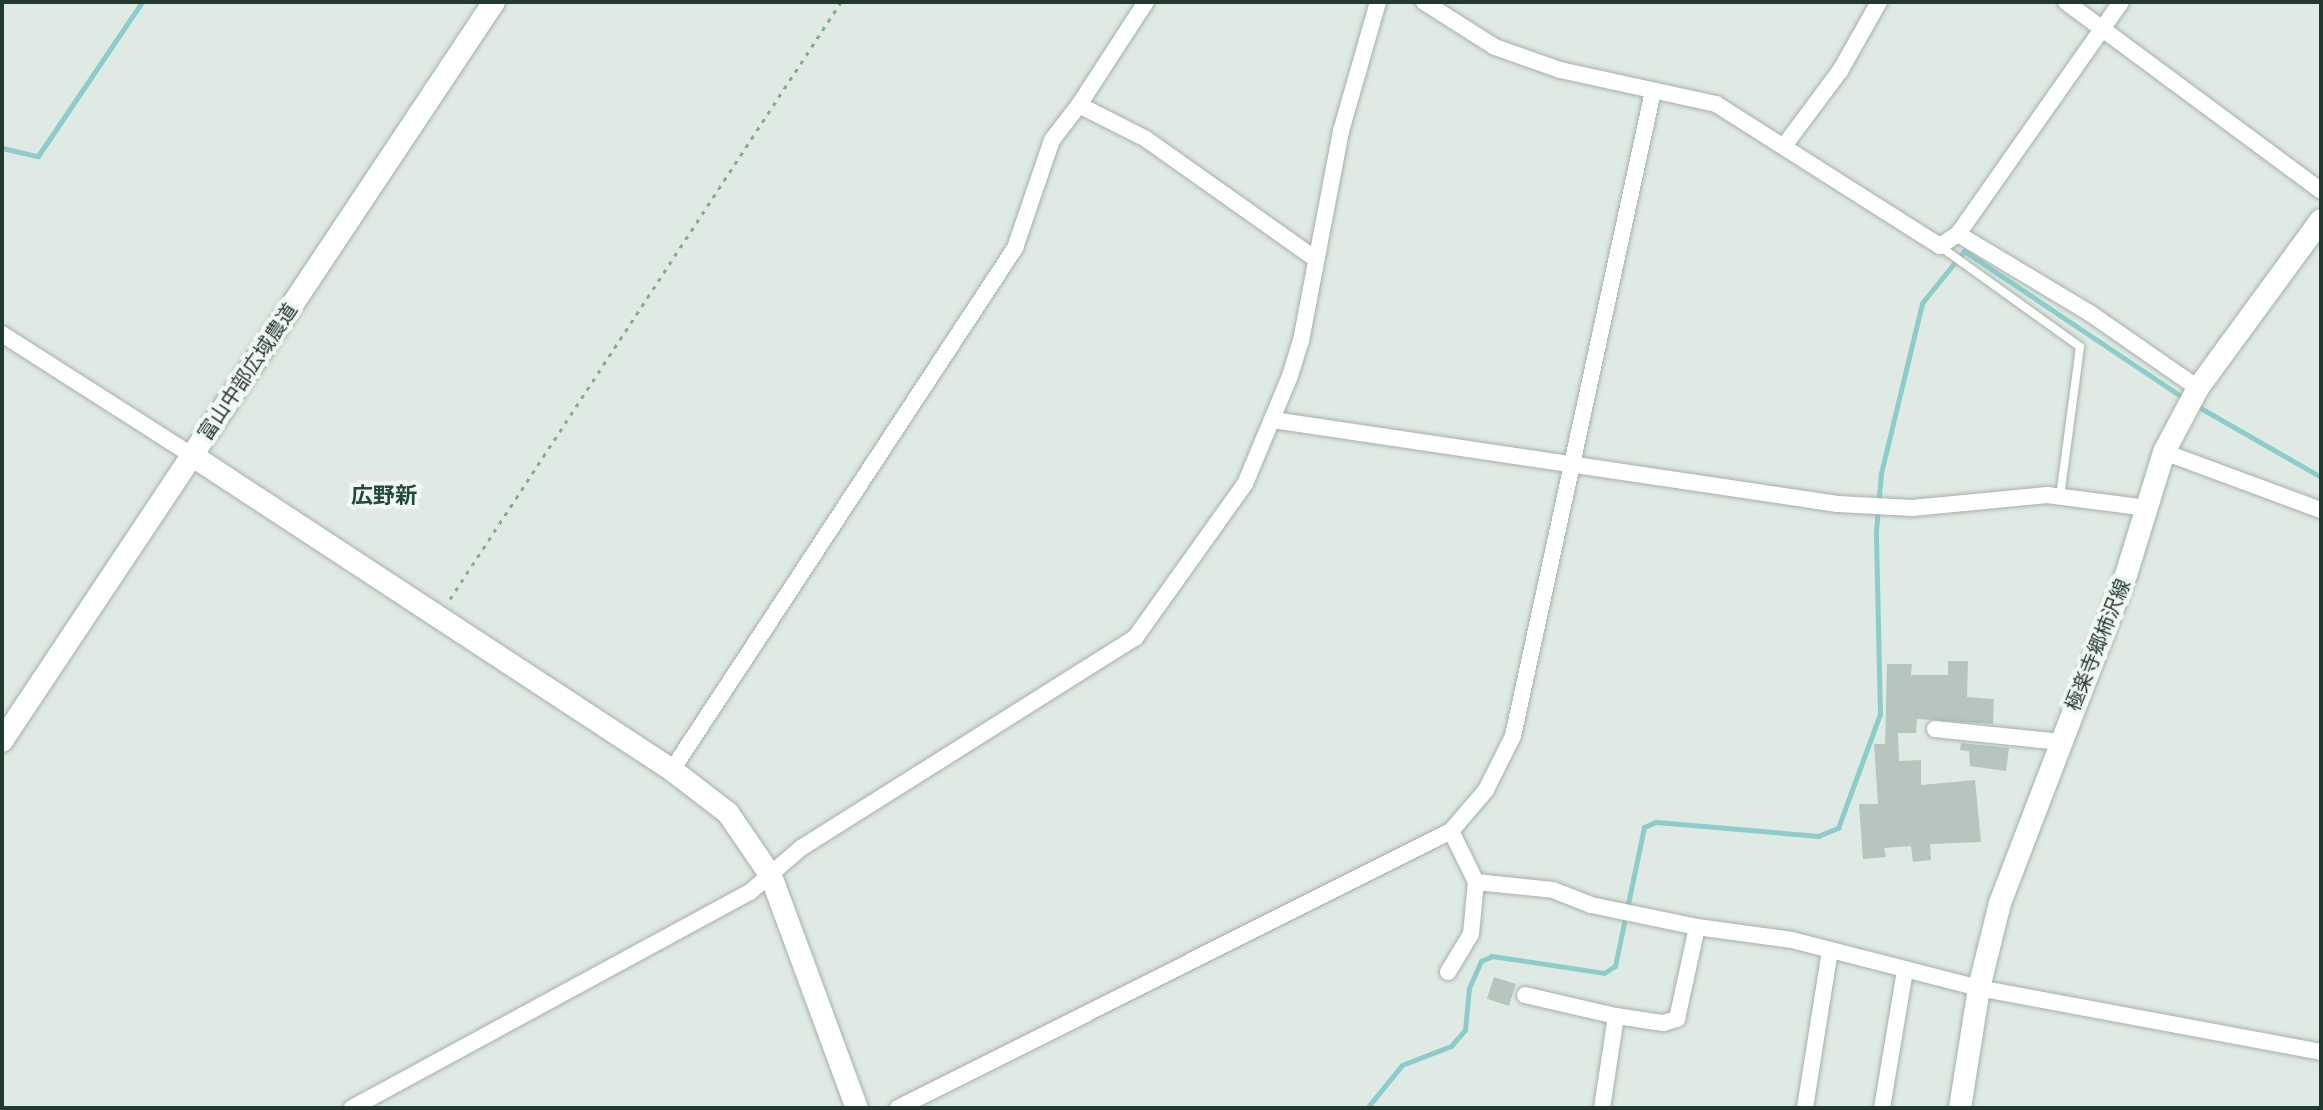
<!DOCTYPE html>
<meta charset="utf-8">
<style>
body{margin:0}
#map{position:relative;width:2323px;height:1110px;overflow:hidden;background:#e0eae4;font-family:Roboto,"Noto Sans JP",sans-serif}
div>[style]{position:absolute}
.stream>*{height:5px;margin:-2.5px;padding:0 2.5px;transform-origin:2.5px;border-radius:2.5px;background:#8ccccb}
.building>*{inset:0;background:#b6c5bd;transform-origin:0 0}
.path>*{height:3px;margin-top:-1.5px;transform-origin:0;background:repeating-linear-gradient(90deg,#83ac98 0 4px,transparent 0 10px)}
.roads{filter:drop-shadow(0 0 2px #a3b1aa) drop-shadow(0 0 2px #a3b1aa)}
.lane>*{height:8px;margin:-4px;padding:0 4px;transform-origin:4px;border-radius:4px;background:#fff}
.street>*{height:16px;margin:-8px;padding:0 8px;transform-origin:8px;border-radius:8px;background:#fff}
.secondary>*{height:22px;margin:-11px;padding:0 11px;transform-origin:11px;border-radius:11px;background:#fff}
span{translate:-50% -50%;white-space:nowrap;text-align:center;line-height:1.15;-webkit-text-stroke:8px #f1f7f3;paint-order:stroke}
.street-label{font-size:20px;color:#22392f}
.neighbourhood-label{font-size:22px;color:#204a39;font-weight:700}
.frame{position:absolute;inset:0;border:4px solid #22392f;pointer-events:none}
</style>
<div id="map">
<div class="stream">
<i style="left:2px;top:148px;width:37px;rotate:13deg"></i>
<i style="left:38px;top:156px;width:186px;rotate:-56deg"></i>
<i style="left:2197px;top:406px;width:143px;rotate:29.8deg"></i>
<i style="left:1367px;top:1108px;width:55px;rotate:-50.9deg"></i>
<i style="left:1402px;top:1065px;width:53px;rotate:-21.2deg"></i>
<i style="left:1451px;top:1046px;width:21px;rotate:-49deg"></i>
<i style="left:1465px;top:1030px;width:42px;rotate:-84.6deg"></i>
<i style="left:1469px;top:988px;width:30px;rotate:-66deg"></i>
<i style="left:1481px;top:961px;width:12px;rotate:-24deg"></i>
<i style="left:1492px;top:956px;width:113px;rotate:8.6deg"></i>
<i style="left:1604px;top:973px;width:13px;rotate:-32deg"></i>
<i style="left:1615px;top:966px;width:142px;rotate:-78.2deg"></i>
<i style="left:1644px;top:827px;width:13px;rotate:-23deg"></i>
<i style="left:1656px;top:822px;width:163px;rotate:4.9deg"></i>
<i style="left:1818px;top:836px;width:22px;rotate:-22deg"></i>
<i style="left:1838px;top:828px;width:121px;rotate:-69.8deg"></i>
<i style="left:1880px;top:714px;width:183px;rotate:-91.3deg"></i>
<i style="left:1876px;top:531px;width:58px;rotate:-85.1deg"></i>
<i style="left:1881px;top:473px;width:175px;rotate:-76.4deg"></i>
<i style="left:1922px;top:303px;width:67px;rotate:-51.1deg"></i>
<i style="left:1964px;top:251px;width:266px;rotate:33.8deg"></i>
</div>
<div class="building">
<i style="clip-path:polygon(1948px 661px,1968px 661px,1967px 697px,1994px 699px,1993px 724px,1917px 719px,1916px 733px,1898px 733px,1899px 761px,1921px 760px,1921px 785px,1975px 780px,1981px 842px,1930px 844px,1931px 860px,1913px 862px,1911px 846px,1884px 848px,1886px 857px,1863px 859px,1859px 804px,1878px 804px,1874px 744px,1885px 744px,1887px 664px,1912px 664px,1911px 675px,1948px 675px)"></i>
<i style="clip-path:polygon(1961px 743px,2009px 748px,2006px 771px,1970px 766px,1969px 751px,1960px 750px)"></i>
<i style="left:1494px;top:977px;width:23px;height:23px;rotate:18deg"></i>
</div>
<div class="path">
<i style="left:450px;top:599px;width:714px;rotate:-56.78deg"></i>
</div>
<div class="roads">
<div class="lane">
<i style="left:1941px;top:247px;width:171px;rotate:35.7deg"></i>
<i style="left:2080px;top:347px;width:150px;rotate:97.6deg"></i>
</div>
<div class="street">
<i style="left:1424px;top:2px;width:84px;rotate:32.4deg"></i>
<i style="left:1495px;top:47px;width:69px;rotate:19.5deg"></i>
<i style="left:1560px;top:70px;width:160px;rotate:12.3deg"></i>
<i style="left:1716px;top:104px;width:265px;rotate:32.4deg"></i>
<i style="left:1940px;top:246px;width:22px;rotate:-34deg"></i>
<i style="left:1958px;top:234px;width:155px;rotate:31deg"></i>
<i style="left:2091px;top:314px;width:130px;rotate:34.7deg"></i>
<i style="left:2066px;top:2px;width:317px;rotate:36.5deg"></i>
<i style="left:1079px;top:105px;width:123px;rotate:-57deg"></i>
<i style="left:1784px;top:146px;width:94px;rotate:-53.3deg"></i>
<i style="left:1840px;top:71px;width:79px;rotate:-60.5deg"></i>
<i style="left:1958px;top:234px;width:284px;rotate:-54.9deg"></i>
<i style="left:2px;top:334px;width:227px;rotate:32.6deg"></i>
<i style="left:1273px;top:420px;width:571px;rotate:8.46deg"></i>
<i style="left:1838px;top:504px;width:74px;rotate:3.1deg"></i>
<i style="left:1912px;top:508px;width:136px;rotate:-5.5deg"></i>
<i style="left:2047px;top:495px;width:101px;rotate:7.4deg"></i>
<i style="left:2164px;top:452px;width:167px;rotate:20.3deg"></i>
<i style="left:1935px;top:729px;width:126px;rotate:5.9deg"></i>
<i style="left:672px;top:770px;width:625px;rotate:-56.69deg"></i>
<i style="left:1015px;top:248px;width:114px;rotate:-71.1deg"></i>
<i style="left:1052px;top:140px;width:44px;rotate:-52.4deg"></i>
<i style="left:1079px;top:105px;width:75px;rotate:26.9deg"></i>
<i style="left:1146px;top:139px;width:206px;rotate:35.3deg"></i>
<i style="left:1476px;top:882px;width:77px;rotate:5.9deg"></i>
<i style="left:1553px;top:890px;width:41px;rotate:21.5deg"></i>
<i style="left:1591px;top:905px;width:108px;rotate:11.7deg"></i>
<i style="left:1448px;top:972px;width:44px;rotate:-58.8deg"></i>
<i style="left:1471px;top:934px;width:52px;rotate:-84.5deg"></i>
<i style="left:1476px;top:882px;width:57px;rotate:-116.1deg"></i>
<i style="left:1525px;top:995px;width:93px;rotate:13deg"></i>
<i style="left:352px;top:1108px;width:453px;rotate:-28.5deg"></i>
<i style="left:750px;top:892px;width:67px;rotate:-40.8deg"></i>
<i style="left:801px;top:848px;width:395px;rotate:-32.2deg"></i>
<i style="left:1135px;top:638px;width:189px;rotate:-54.5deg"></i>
<i style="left:1245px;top:484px;width:117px;rotate:-67.4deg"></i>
<i style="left:1290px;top:376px;width:37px;rotate:-73deg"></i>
<i style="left:1301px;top:341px;width:214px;rotate:-79.2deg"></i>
<i style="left:1341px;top:131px;width:134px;rotate:-74deg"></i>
<i style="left:898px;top:1108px;width:618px;rotate:-26.61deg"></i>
<i style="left:1451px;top:831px;width:54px;rotate:-49.5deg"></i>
<i style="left:1486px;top:790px;width:60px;rotate:-63.4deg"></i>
<i style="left:1513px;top:736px;width:660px;rotate:-77.75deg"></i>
<i style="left:1602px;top:1108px;width:93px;rotate:-81.3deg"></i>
<i style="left:1616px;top:1016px;width:48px;rotate:8.5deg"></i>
<i style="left:1663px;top:1023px;width:15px;rotate:-16deg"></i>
<i style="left:1677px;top:1019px;width:94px;rotate:-77.7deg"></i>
<i style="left:1697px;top:927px;width:96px;rotate:7.8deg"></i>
<i style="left:1792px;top:940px;width:193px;rotate:14.4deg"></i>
<i style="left:1979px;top:988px;width:348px;rotate:10.6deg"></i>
<i style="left:1805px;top:1108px;width:160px;rotate:-81deg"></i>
<i style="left:1882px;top:1108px;width:140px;rotate:-80.5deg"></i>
</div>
<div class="secondary">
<i style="left:193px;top:456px;width:573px;rotate:33.25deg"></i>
<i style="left:672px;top:770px;width:71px;rotate:37.5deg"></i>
<i style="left:728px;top:813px;width:76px;rotate:55.7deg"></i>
<i style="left:771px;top:876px;width:247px;rotate:69.7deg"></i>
<i style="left:2px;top:741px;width:888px;rotate:-56.35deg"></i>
<i style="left:1960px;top:1108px;width:121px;rotate:-81deg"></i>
<i style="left:1979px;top:988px;width:88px;rotate:-76.1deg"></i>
<i style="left:2000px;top:903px;width:351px;rotate:-69deg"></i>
<i style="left:2126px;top:575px;width:129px;rotate:-72.8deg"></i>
<i style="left:2164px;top:452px;width:72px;rotate:-62deg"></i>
<i style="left:2198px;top:388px;width:208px;rotate:-53.8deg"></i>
</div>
</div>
<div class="street-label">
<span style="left:248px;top:372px;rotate:-56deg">富山中部広域農道</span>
<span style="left:2098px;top:645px;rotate:-68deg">極楽寺郷柿沢線</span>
</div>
<div class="neighbourhood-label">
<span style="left:384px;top:496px">広野新</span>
</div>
<div class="frame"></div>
</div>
